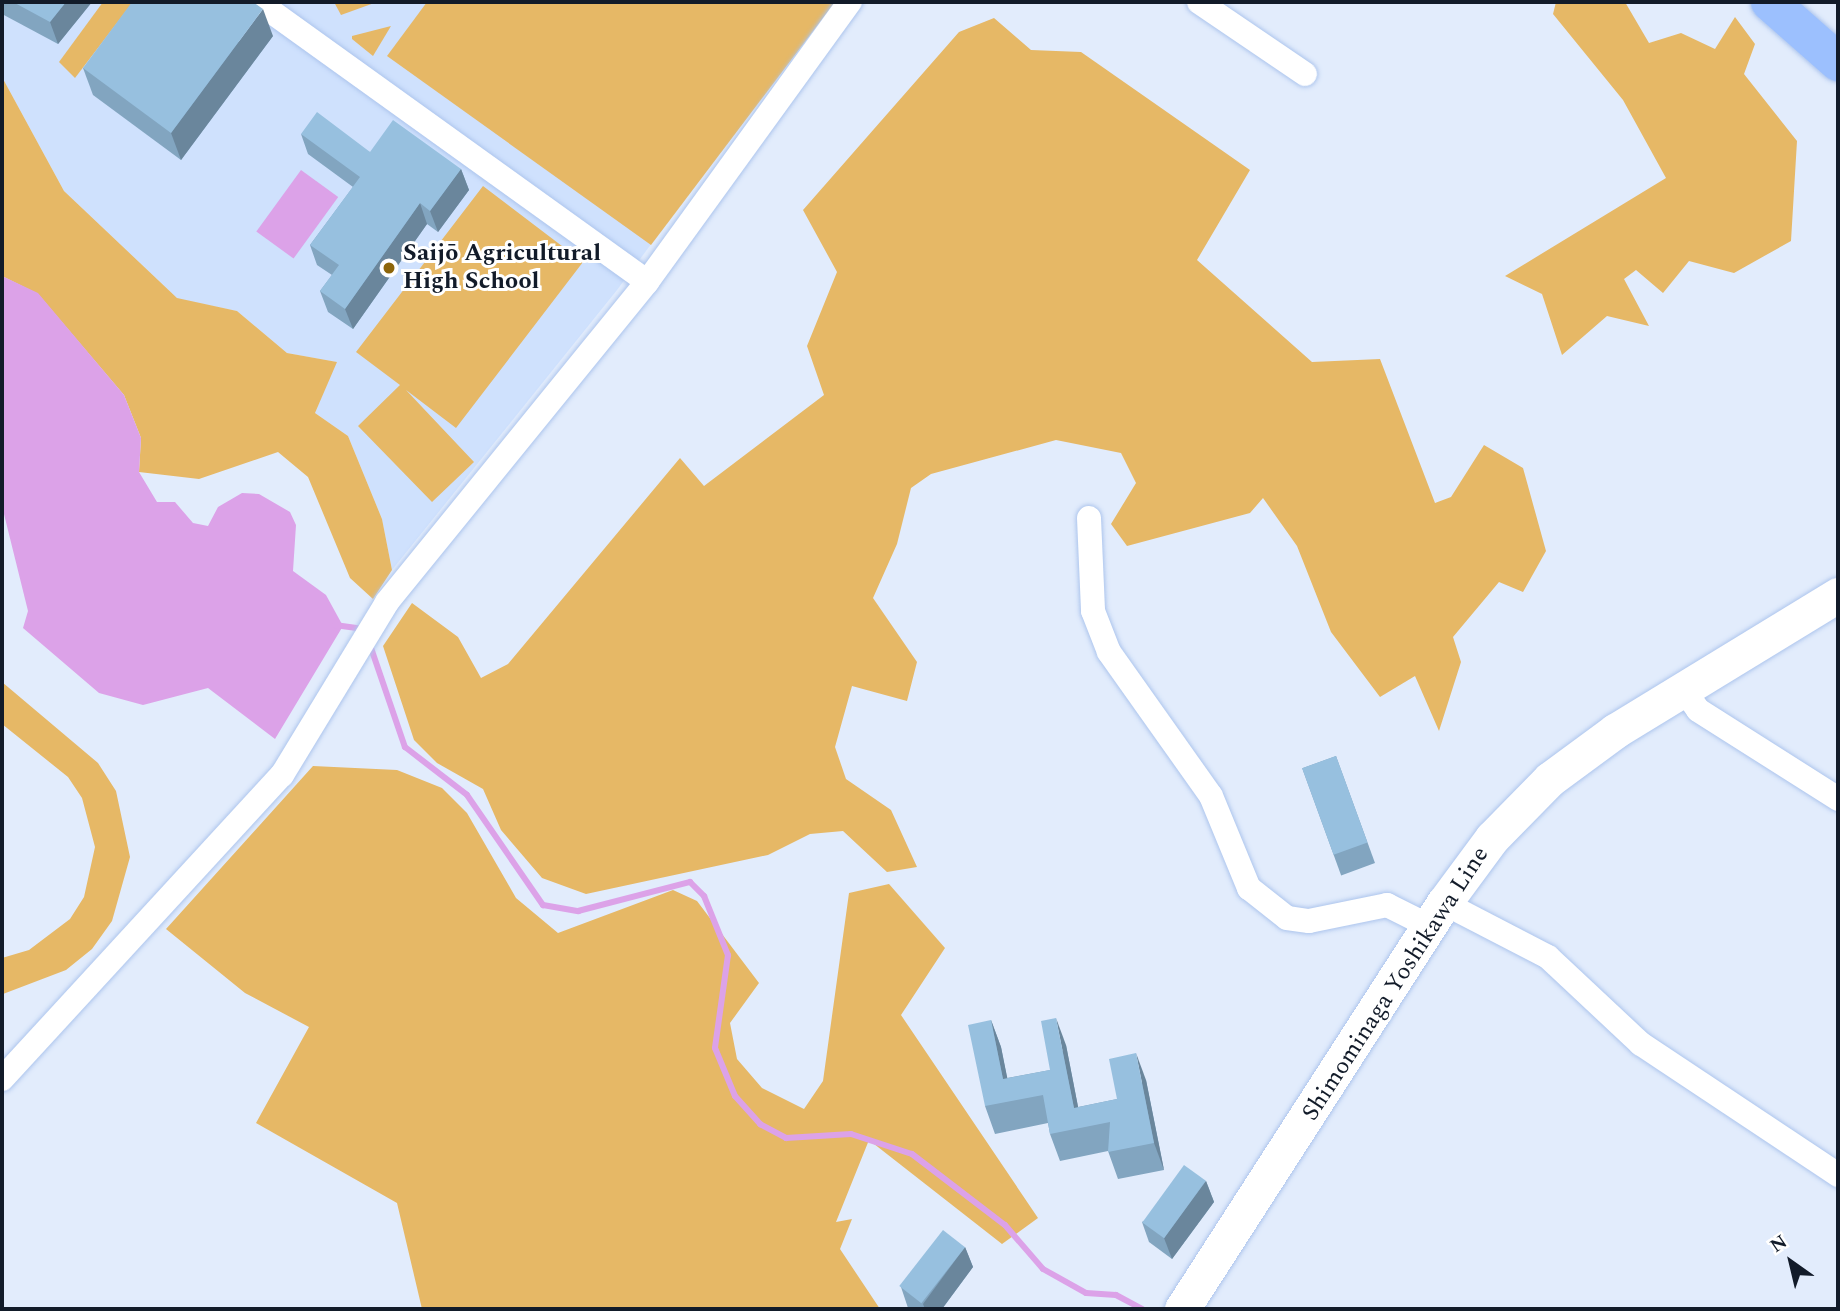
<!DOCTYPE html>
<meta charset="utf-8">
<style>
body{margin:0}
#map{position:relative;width:1840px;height:1311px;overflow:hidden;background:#e2ecfc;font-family:Spectral,serif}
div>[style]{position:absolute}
.built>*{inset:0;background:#cfe1fd}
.green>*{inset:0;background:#e6b866}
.water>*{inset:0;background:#dca2e8;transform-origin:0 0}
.stream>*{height:6px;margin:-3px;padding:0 3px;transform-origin:3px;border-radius:3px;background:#dca2e8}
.roads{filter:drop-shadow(0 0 2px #adc5ed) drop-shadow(0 0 2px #adc5ed)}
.street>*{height:24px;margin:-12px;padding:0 12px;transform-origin:12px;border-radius:12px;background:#fff}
.secondary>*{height:35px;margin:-17.5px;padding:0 17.5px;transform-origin:17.5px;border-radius:17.5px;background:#fff}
.highway>*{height:38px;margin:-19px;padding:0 19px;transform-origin:19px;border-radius:19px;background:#9cc0fe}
.wall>*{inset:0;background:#82a5c0;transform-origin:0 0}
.shaded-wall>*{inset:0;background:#6a869c}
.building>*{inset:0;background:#97c0df;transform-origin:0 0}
.dots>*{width:19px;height:19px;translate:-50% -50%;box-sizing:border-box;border:4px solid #fff;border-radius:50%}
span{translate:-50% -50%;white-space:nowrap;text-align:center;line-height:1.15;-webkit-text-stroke:6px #fff;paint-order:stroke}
.poi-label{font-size:24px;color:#121b29;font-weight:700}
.left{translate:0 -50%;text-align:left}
.street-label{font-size:24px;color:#121b29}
.frame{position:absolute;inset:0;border:4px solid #121b29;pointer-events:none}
.north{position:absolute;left:1756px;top:1227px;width:70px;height:70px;-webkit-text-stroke:5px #fff;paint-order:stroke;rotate:326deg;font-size:19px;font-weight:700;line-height:28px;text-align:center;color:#121b29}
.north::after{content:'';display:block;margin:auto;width:24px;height:32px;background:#121b29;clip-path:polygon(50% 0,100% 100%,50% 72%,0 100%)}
</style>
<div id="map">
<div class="built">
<i style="clip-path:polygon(2px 2px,831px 2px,617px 290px,392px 570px,382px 519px,348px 436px,315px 413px,336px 362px,287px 353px,237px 311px,178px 299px,64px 191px,2px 77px)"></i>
</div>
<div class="green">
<i style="clip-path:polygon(103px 2px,133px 2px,75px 78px,59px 62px)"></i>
<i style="clip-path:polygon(334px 2px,377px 2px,341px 15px)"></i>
<i style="clip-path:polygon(427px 2px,835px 2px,651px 245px,387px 56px)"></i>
<i style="clip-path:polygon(1556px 2px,1625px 2px,1649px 43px,1681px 33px,1715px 49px,1735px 17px,1755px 44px,1744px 74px,1797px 141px,1791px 241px,1734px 273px,1689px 261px,1663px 293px,1636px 270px,1624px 279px,1649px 326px,1607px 316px,1562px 355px,1542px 294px,1505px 276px,1666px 178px,1623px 100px,1553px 14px)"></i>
<i style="clip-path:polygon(994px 18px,1031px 50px,1081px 52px,1250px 170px,1197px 260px,1312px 362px,1380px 359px,1435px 503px,1451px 497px,1484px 445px,1523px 468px,1546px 551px,1523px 592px,1499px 582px,1453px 637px,1461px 662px,1439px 731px,1415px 676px,1380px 697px,1331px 632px,1297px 546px,1263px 498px,1250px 513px,1127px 546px,1111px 524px,1136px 483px,1121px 453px,1056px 440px,931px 474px,911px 488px,897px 544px,873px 598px,917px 662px,907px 701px,852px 686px,835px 747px,846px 779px,891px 810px,917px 867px,887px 872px,843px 831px,810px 834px,768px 855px,586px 894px,542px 878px,501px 830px,483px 789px,437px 763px,414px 740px,383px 646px,412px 603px,458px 637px,481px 678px,508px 664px,680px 458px,704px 486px,824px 395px,807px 346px,837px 272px,803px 210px,959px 32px)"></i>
<i style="clip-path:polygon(391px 26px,373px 56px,352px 39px,352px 36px)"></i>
<i style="clip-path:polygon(2px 77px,64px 191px,177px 298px,237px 311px,287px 353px,337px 362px,315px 413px,348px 436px,382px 519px,392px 570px,373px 599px,350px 578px,308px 477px,278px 452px,199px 479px,139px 472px,141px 438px,124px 395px,38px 294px,2px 276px)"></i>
<i style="clip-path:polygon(483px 186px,583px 262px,456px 428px,406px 390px,474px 462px,432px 502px,358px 426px,400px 385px,356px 352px)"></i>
<i style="clip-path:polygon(2px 682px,98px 763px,116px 791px,130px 857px,112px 921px,92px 949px,66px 970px,3px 994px,2px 958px,29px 950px,70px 919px,84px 897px,95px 847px,82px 798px,68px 777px,2px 724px)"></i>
<i style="clip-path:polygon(313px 766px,397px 770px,442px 788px,467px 813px,516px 898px,558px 933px,673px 890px,697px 901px,759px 983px,730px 1023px,737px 1059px,762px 1088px,804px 1109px,823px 1081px,849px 893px,889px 884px,945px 948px,901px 1015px,1038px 1218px,1002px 1244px,869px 1140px,836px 1222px,852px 1219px,840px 1249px,880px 1309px,422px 1309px,397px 1203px,256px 1123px,309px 1027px,245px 993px,166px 929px)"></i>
</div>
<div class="water">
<i style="left:301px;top:170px;width:46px;height:76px;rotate:36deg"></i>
<i style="clip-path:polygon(2px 276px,38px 293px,124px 395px,141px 438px,139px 472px,157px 502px,175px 502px,193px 523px,208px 526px,218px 507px,242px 493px,259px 494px,290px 512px,296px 525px,293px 571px,326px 595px,343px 626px,275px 739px,208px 688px,143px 705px,99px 693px,23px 628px,28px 611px,2px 506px)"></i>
</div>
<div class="stream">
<i style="left:335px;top:625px;width:27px;rotate:8deg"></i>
<i style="left:370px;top:645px;width:108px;rotate:71.1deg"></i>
<i style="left:405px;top:747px;width:78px;rotate:37.7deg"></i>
<i style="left:467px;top:795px;width:134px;rotate:55.4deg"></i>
<i style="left:543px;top:905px;width:36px;rotate:10deg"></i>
<i style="left:578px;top:911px;width:116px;rotate:-14.5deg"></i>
<i style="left:690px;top:882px;width:20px;rotate:45deg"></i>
<i style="left:704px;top:896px;width:64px;rotate:67.9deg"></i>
<i style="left:728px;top:955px;width:94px;rotate:98deg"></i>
<i style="left:715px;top:1048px;width:52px;rotate:67.4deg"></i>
<i style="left:735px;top:1096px;width:38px;rotate:48deg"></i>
<i style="left:760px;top:1124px;width:30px;rotate:28deg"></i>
<i style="left:786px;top:1138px;width:65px;rotate:-3.5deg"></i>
<i style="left:851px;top:1134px;width:64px;rotate:18.2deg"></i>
<i style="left:912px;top:1154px;width:117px;rotate:37.4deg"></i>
<i style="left:1005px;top:1225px;width:58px;rotate:49.2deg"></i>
<i style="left:1043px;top:1269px;width:49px;rotate:29.2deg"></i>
<i style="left:1086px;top:1293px;width:30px;rotate:4deg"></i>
<i style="left:1116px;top:1295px;width:30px;rotate:28deg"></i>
</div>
<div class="roads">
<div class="street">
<i style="left:258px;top:2px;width:479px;rotate:35.7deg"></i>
<i style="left:1199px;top:2px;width:128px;rotate:34.2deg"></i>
<i style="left:1089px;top:518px;width:93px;rotate:87.5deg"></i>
<i style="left:1093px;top:611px;width:44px;rotate:68.7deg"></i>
<i style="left:1109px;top:652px;width:176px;rotate:54.7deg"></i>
<i style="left:1211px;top:796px;width:100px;rotate:67.6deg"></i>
<i style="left:1249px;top:888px;width:48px;rotate:38.3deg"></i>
<i style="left:1287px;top:918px;width:22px;rotate:8deg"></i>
<i style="left:1309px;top:921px;width:80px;rotate:-11.6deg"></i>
<i style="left:1387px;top:905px;width:47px;rotate:26.6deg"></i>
<i style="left:1682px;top:687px;width:28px;rotate:55deg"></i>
<i style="left:1698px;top:710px;width:166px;rotate:32.4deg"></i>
<i style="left:1444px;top:903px;width:117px;rotate:27.4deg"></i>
<i style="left:1548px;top:957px;width:127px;rotate:43.1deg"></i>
<i style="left:1641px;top:1044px;width:237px;rotate:33.6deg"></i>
<i style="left:2px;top:1079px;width:413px;rotate:-47.4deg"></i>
<i style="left:282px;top:775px;width:202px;rotate:-58.7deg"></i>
<i style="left:387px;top:602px;width:412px;rotate:-50.9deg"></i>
<i style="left:647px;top:282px;width:346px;rotate:-54.1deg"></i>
</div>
<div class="secondary">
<i style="left:1182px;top:1309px;width:483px;rotate:-57.2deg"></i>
<i style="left:1444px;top:903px;width:81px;rotate:-53.6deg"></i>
<i style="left:1492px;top:838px;width:83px;rotate:-45.5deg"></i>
<i style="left:1550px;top:779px;width:81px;rotate:-36.4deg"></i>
<i style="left:1615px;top:731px;width:261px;rotate:-31.4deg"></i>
</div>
<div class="highway">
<i style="left:1770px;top:2px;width:91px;rotate:41.4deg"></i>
</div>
</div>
<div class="wall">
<i style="clip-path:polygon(2px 2px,92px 2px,58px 44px,2px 14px)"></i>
<i style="clip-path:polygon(273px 36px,181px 160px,93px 95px,83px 68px)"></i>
<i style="clip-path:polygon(301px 134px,370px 152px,461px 169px,469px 190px,438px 232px,427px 224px,353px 329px,328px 312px,320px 291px,332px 275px,317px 265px,310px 245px,353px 187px,308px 154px)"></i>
<i style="left:1336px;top:756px;width:114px;height:36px;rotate:70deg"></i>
<i style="clip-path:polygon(991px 1020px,1001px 1047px,1007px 1078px,1050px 1070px,1066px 1045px,1078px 1107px,1117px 1099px,1146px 1080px,1164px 1170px,1118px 1179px,1108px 1151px,1060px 1161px,1050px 1134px,1048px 1123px,995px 1134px,985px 1106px)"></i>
<i style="clip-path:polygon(1206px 1181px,1214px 1202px,1172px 1259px,1149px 1242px,1142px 1222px)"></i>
<i style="clip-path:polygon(965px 1247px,973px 1267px,942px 1309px,910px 1309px,908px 1308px,901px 1287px)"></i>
</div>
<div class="shaded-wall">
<i style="clip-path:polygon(66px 2px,92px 2px,58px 44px,50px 22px)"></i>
<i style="clip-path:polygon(263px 9px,273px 36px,181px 160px,171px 133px)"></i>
<i style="clip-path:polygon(461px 169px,469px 190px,438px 232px,430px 211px)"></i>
<i style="clip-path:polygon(420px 203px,427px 224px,353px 329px,345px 309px)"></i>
<i style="clip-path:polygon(1056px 1018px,1066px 1045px,1082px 1127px,1074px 1108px)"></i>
<i style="clip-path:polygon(991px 1020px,1001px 1047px,1012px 1101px,1003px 1079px)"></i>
<i style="clip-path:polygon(1136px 1053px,1146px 1080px,1164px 1170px,1154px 1143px)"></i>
<i style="clip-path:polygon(1206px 1181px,1214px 1202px,1172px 1259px,1164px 1238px)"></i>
<i style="clip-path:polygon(965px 1247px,973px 1267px,942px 1309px,925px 1309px,923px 1304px)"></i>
</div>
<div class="building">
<i style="clip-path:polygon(13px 2px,66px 2px,50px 22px)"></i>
<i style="clip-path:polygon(132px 2px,253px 2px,263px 9px,171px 133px,83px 68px)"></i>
<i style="clip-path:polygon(317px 112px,370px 152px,393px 120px,461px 169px,430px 211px,420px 203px,345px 309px,320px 291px,339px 265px,310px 245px,360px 177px,301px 134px)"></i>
<i style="left:1336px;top:756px;width:92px;height:36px;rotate:70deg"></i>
<i style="clip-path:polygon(1056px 1018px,1074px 1108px,1117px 1099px,1109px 1059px,1136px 1053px,1154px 1143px,1108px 1152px,1110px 1122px,1050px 1134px,1043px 1095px,985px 1106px,968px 1025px,991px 1020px,1003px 1079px,1050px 1070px,1041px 1021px)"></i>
<i style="left:1184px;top:1165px;width:27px;height:71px;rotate:36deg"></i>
<i style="left:943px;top:1230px;width:28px;height:71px;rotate:38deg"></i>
</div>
<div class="dots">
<i style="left:389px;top:268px;background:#8d6509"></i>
</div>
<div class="poi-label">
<span class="left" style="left:403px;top:268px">Saijō Agricultural<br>High School</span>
</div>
<div class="street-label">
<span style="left:1396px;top:984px;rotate:-57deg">Shimominaga Yoshikawa Line</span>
</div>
<div class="frame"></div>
<div class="north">N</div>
</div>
